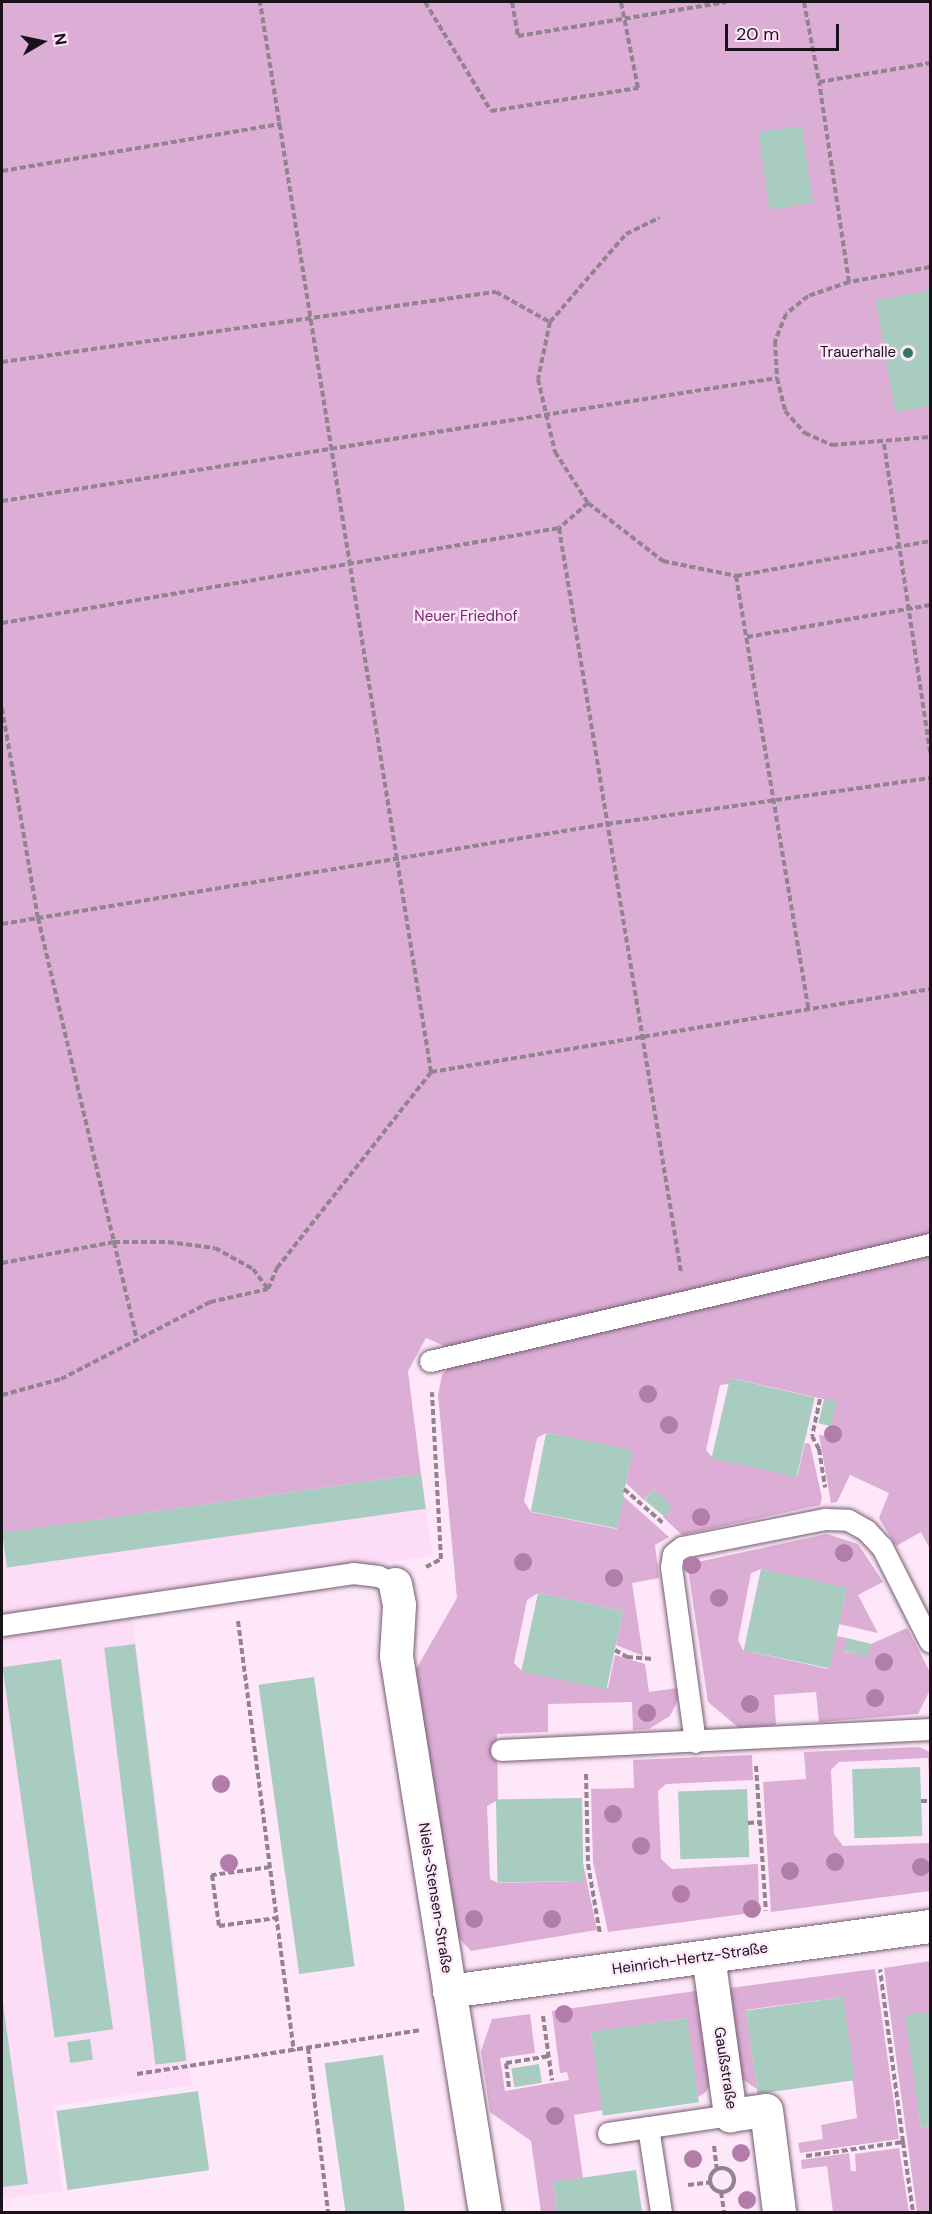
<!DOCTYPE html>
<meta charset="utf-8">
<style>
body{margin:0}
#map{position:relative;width:932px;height:2214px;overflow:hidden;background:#fde7f9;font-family:"DM Sans",sans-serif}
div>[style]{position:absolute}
.built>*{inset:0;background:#fddcf7}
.green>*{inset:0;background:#dcadd5}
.building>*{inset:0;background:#a9ccc0;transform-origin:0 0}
.path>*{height:4px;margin-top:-2px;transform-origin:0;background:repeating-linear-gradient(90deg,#92838f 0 6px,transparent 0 9px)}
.path>.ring{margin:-2px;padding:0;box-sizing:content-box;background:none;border:4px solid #92838f;border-radius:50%}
.roads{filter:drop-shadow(0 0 2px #745d70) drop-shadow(0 0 2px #745d70)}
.service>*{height:21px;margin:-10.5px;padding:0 10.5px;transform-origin:10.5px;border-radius:10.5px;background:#fff}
.minor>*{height:33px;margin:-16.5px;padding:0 16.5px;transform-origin:16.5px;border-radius:16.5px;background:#fff}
.trees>*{width:18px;height:18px;margin:-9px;border-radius:50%;background:#b27dab}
.dots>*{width:16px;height:16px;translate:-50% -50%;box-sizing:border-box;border:3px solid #fde7f9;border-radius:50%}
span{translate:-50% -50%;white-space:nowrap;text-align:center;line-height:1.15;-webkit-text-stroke:4.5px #fde7f9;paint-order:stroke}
.poi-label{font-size:15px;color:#1a1219}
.right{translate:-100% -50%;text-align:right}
.park-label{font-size:15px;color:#74276c}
.street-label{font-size:15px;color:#1a1219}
.frame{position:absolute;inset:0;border:3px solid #1a1219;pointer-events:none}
.north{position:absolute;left:12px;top:12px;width:60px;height:60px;-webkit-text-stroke:4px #fde7f9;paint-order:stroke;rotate:81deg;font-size:16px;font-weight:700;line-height:24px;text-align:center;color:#1a1219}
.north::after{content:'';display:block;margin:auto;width:21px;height:27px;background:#1a1219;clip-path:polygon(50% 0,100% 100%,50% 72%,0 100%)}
.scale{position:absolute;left:725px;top:24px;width:114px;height:27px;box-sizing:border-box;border:3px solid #1a1219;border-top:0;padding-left:8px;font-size:18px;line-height:21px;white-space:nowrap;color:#1a1219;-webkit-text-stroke:4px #fde7f9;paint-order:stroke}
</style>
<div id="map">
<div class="built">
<i style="clip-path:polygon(421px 1474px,433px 1556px,130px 1597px,192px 2085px,52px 2106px,63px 2191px,2px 2199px,2px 1533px)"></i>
</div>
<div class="green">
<i style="clip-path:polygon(2px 2px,930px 2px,930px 1233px,720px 1288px,447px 1347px,426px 1338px,408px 1371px,421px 1474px,2px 1533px)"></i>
<i style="clip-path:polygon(930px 1253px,930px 1549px,921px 1532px,896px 1546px,879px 1518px,889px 1493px,850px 1475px,837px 1502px,831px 1503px,819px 1435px,829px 1436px,836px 1402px,731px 1378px,729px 1384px,720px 1385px,706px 1450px,713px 1458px,797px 1477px,805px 1443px,810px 1444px,822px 1498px,820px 1505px,682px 1535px,663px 1517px,672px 1506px,653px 1490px,644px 1500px,626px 1483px,632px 1450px,546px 1433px,537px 1438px,524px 1501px,531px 1512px,617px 1529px,623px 1496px,669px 1537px,655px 1545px,659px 1578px,632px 1583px,643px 1656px,616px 1645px,623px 1611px,538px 1593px,527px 1600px,514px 1663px,522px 1671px,608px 1688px,615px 1655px,645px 1664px,649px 1692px,678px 1688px,677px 1702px,670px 1716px,649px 1729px,633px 1730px,632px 1702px,548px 1704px,548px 1732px,497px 1734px,498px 1800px,487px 1806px,490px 1879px,498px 1883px,583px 1881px,583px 1863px,597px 1930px,471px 1951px,455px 1934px,411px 1678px,457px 1598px,438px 1395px,442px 1375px,448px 1368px)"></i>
<i style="clip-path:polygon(827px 1534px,858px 1544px,883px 1582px,858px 1595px,878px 1633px,839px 1624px,847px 1588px,761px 1569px,751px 1573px,738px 1640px,743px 1650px,828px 1669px,836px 1636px,847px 1638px,844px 1651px,868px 1656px,871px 1644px,907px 1628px,930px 1672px,930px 1690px,918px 1714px,819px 1722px,816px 1692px,774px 1695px,776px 1725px,739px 1728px,708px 1702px,688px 1569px,693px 1563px)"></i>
<i style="clip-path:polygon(919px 1747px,930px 1752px,930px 1793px,928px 1758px,839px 1762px,831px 1770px,834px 1834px,843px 1846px,930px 1843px,930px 1891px,771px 1912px,763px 1782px,806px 1779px,804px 1752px)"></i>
<i style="clip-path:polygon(752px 1755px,753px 1780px,666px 1784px,658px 1791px,661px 1859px,672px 1869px,758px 1864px,759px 1912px,608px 1932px,593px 1862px,591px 1789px,634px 1788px,633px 1760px)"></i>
<i style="clip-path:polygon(930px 1961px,930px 2012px,906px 2016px,921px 2127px,930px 2126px,930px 2212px,917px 2212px,884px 1968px)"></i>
<i style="clip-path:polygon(875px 1969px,899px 2139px,800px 2153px,798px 2143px,823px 2139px,821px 2125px,857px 2118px,843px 1997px,746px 2010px,757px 2089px,742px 2079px,730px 1988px)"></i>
<i style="clip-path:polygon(696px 1991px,710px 2084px,706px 2092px,698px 2097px,686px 2018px,591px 2032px,603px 2110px,574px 2115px,583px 2178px,553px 2182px,557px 2212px,541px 2212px,531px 2141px,490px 2112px,481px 2051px,492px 2019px,530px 2014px,535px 2053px,500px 2058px,505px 2091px,569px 2080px,567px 2072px,560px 2073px,552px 2011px)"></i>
<i style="clip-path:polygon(899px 2148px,909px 2212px,833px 2212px,827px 2166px,802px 2169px,801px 2160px,849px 2153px,851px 2171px,856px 2171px,855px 2154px)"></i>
</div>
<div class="building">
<i style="left:802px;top:126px;width:78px;height:44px;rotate:82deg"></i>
<i style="clip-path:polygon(930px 290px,930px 406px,895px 412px,876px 300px)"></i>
<i style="left:730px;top:1378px;width:87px;height:82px;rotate:13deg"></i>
<i style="left:824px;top:1399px;width:13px;height:25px;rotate:13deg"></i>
<i style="left:546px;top:1433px;width:88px;height:80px;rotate:11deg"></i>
<i style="left:421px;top:1474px;width:35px;height:423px;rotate:82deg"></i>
<i style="left:653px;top:1490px;width:26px;height:13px;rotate:40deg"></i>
<i style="left:761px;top:1569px;width:88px;height:83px;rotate:12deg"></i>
<i style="left:538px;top:1593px;width:87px;height:80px;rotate:12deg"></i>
<i style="left:847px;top:1638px;width:25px;height:13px;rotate:14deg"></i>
<i style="left:135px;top:1644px;width:420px;height:31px;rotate:83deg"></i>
<i style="left:61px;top:1659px;width:374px;height:59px;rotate:82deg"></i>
<i style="left:314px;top:1677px;width:292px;height:56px;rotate:82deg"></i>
<i style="left:920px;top:1767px;width:69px;height:68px;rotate:88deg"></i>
<i style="left:747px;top:1789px;width:68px;height:69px;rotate:88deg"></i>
<i style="left:582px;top:1798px;width:83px;height:86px;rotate:89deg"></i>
<i style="clip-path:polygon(2px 1996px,28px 2184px,2px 2187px)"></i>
<i style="left:843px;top:1997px;width:84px;height:98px;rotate:82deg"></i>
<i style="clip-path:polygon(930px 2012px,930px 2126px,921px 2127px,905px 2015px)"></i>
<i style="left:687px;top:2018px;width:85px;height:97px;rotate:82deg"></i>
<i style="left:90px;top:2039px;width:21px;height:23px;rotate:82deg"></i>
<i style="left:383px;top:2055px;width:158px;height:59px;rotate:82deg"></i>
<i style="left:539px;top:2064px;width:19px;height:28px;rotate:81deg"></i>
<i style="left:198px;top:2091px;width:80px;height:143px;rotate:82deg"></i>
<i style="clip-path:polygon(636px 2170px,642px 2212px,557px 2212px,553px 2182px)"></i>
</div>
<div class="path">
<i style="left:425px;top:2px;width:127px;rotate:58.8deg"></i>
<i style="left:491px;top:111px;width:149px;rotate:-8.9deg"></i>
<i style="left:638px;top:88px;width:88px;rotate:-101.2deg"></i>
<i style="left:512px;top:2px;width:35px;rotate:80deg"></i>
<i style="left:518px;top:36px;width:211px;rotate:-9.3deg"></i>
<i style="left:804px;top:2px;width:81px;rotate:79.4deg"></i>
<i style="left:2px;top:171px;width:283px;rotate:-9.6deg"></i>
<i style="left:930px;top:267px;width:82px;rotate:169.5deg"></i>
<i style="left:849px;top:282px;width:43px;rotate:161.1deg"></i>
<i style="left:808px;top:296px;width:28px;rotate:141deg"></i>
<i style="left:786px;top:314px;width:29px;rotate:112deg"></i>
<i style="left:775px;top:341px;width:37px;rotate:87deg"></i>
<i style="left:777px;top:378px;width:34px;rotate:76deg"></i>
<i style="left:785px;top:411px;width:30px;rotate:48deg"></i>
<i style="left:805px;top:433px;width:30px;rotate:24deg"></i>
<i style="left:832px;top:445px;width:98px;rotate:-4.7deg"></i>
<i style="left:849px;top:282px;width:202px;rotate:-98.5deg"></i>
<i style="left:819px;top:82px;width:113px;rotate:-9.7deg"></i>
<i style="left:550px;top:322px;width:116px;rotate:-49.2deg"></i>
<i style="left:626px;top:234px;width:37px;rotate:-26deg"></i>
<i style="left:2px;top:362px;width:499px;rotate:-8.1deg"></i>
<i style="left:496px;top:292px;width:62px;rotate:29.1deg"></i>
<i style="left:550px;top:322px;width:58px;rotate:101.9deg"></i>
<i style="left:538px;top:379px;width:75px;rotate:76.9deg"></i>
<i style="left:555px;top:452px;width:61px;rotate:57.1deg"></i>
<i style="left:588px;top:503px;width:95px;rotate:37.7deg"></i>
<i style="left:663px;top:561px;width:75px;rotate:11.6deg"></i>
<i style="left:736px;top:576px;width:197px;rotate:-10.2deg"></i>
<i style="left:884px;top:444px;width:312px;rotate:81.5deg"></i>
<i style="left:2px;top:501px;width:785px;rotate:-9.02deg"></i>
<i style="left:588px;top:503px;width:38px;rotate:139deg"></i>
<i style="left:559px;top:528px;width:754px;rotate:80.69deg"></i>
<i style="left:736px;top:576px;width:438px;rotate:80.5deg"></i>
<i style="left:2px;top:623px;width:565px;rotate:-9.68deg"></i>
<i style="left:747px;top:637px;width:186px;rotate:-9.9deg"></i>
<i style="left:2px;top:708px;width:213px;rotate:80.3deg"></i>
<i style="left:38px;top:918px;width:429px;rotate:76.8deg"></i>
<i style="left:2px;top:924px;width:613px;rotate:-9.39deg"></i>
<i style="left:607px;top:824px;width:326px;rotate:-8.1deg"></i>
<i style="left:431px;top:1072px;width:506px;rotate:-9.44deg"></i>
<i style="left:2px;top:1263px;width:114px;rotate:-10.6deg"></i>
<i style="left:114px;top:1242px;width:54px"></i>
<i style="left:168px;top:1242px;width:47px;rotate:7.3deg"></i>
<i style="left:215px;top:1248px;width:43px;rotate:28.9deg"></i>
<i style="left:253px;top:1269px;width:25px;rotate:53deg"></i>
<i style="left:2px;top:1395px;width:61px;rotate:-15.2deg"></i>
<i style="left:61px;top:1379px;width:168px;rotate:-27.3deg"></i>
<i style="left:210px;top:1302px;width:59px;rotate:-12.6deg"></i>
<i style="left:268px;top:1289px;width:23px;rotate:-67deg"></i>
<i style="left:277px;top:1268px;width:249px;rotate:-51.8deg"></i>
<i style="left:431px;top:1072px;width:1084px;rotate:-99.08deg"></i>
<i style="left:820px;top:1399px;width:38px;rotate:102deg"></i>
<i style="left:812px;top:1436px;width:15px;rotate:62deg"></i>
<i style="left:819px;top:1449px;width:39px;rotate:81deg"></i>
<i style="left:624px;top:1489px;width:52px;rotate:41.1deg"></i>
<i style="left:426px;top:1567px;width:17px;rotate:-28deg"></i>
<i style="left:441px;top:1559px;width:167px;rotate:-93.1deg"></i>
<i style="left:238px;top:1621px;width:434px;rotate:82.6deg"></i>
<i style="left:615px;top:1650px;width:14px;rotate:30deg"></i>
<i style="left:627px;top:1657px;width:27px;rotate:4deg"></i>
<i style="left:756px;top:1766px;width:145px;rotate:86.1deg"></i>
<i style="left:586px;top:1774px;width:90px;rotate:88.7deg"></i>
<i style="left:588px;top:1864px;width:71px;rotate:80.3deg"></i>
<i style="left:921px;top:1801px;width:9px"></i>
<i style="left:748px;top:1823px;width:12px;rotate:-5deg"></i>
<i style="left:270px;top:1867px;width:59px;rotate:172.1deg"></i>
<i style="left:212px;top:1875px;width:51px;rotate:82.2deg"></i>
<i style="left:219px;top:1926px;width:59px;rotate:-7.9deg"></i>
<i style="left:543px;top:2016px;width:65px;rotate:82deg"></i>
<i style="left:308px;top:2048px;width:165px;rotate:83deg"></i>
<i style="left:137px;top:2074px;width:286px;rotate:-8.8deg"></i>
<i style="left:509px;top:2087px;width:24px;rotate:-97deg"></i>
<i style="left:506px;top:2063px;width:44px;rotate:-9.2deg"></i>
<i style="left:903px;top:2142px;width:71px;rotate:81.9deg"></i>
<i style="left:714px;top:2146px;width:23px;rotate:83deg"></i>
<i style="left:806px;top:2156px;width:98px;rotate:-8.2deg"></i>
<i style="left:903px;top:2142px;width:174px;rotate:-97.6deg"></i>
<i class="ring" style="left:710px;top:2168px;width:20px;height:20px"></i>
<i style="left:688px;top:2185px;width:23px;rotate:-7deg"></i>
<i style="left:721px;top:2192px;width:20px;rotate:81deg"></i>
</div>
<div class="roads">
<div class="service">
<i style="left:430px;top:1361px;width:514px;rotate:-13.17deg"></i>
<i style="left:2px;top:1625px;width:355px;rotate:-8.4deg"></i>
<i style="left:353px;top:1573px;width:25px;rotate:7deg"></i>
<i style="left:378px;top:1576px;width:19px;rotate:25deg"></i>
<i style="left:695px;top:1742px;width:177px;rotate:-97.8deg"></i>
<i style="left:671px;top:1567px;width:13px;rotate:-81deg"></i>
<i style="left:673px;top:1554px;width:11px;rotate:-38deg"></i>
<i style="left:682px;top:1547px;width:146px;rotate:-11.1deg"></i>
<i style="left:825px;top:1519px;width:23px;rotate:2deg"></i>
<i style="left:848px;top:1520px;width:21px;rotate:29deg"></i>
<i style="left:866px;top:1530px;width:23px;rotate:47deg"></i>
<i style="left:882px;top:1547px;width:106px;rotate:63.2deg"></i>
<i style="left:501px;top:1750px;width:430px;rotate:-2.8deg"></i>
<i style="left:648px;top:2127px;width:86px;rotate:81.3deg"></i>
<i style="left:608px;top:2133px;width:123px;rotate:-8.4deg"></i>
</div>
<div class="minor">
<i style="left:395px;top:1584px;width:21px;rotate:79deg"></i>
<i style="left:399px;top:1605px;width:51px;rotate:93.4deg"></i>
<i style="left:396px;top:1656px;width:563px;rotate:80.91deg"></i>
<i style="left:708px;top:1956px;width:161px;rotate:82.1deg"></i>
<i style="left:730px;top:2115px;width:36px;rotate:-8deg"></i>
<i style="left:766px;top:2110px;width:103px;rotate:82.7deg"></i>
<i style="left:449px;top:1991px;width:485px;rotate:-7.7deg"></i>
</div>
</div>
<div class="trees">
<i style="left:648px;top:1394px"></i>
<i style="left:669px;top:1425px"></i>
<i style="left:833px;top:1434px"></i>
<i style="left:701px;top:1517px"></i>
<i style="left:844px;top:1553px"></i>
<i style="left:523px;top:1562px"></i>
<i style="left:692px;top:1565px"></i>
<i style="left:614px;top:1578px"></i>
<i style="left:719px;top:1598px"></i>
<i style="left:884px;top:1662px"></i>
<i style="left:875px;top:1698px"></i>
<i style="left:750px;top:1704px"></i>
<i style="left:647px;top:1713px"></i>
<i style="left:221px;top:1784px"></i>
<i style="left:613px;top:1814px"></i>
<i style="left:641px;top:1846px"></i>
<i style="left:835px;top:1862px"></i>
<i style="left:229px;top:1863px"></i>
<i style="left:921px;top:1867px"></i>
<i style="left:790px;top:1871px"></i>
<i style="left:681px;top:1894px"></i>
<i style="left:752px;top:1909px"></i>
<i style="left:474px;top:1919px"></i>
<i style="left:552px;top:1919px"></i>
<i style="left:564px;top:2014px"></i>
<i style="left:555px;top:2116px"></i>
<i style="left:741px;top:2153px"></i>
<i style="left:693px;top:2159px"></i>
<i style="left:747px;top:2200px"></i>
</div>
<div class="dots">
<i style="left:908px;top:353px;background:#347463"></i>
</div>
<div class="poi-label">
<span class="right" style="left:896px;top:353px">Trauerhalle</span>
</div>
<div class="park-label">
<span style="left:466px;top:617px">Neuer Friedhof</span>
</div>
<div class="street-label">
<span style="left:435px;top:1898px;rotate:81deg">Niels-Stensen-Straße</span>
<span style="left:690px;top:1959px;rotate:-8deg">Heinrich-Hertz-Straße</span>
<span style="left:725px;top:2068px;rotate:81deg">Gaußstraße</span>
</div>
<div class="frame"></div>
<div class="north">N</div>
<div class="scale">20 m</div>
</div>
